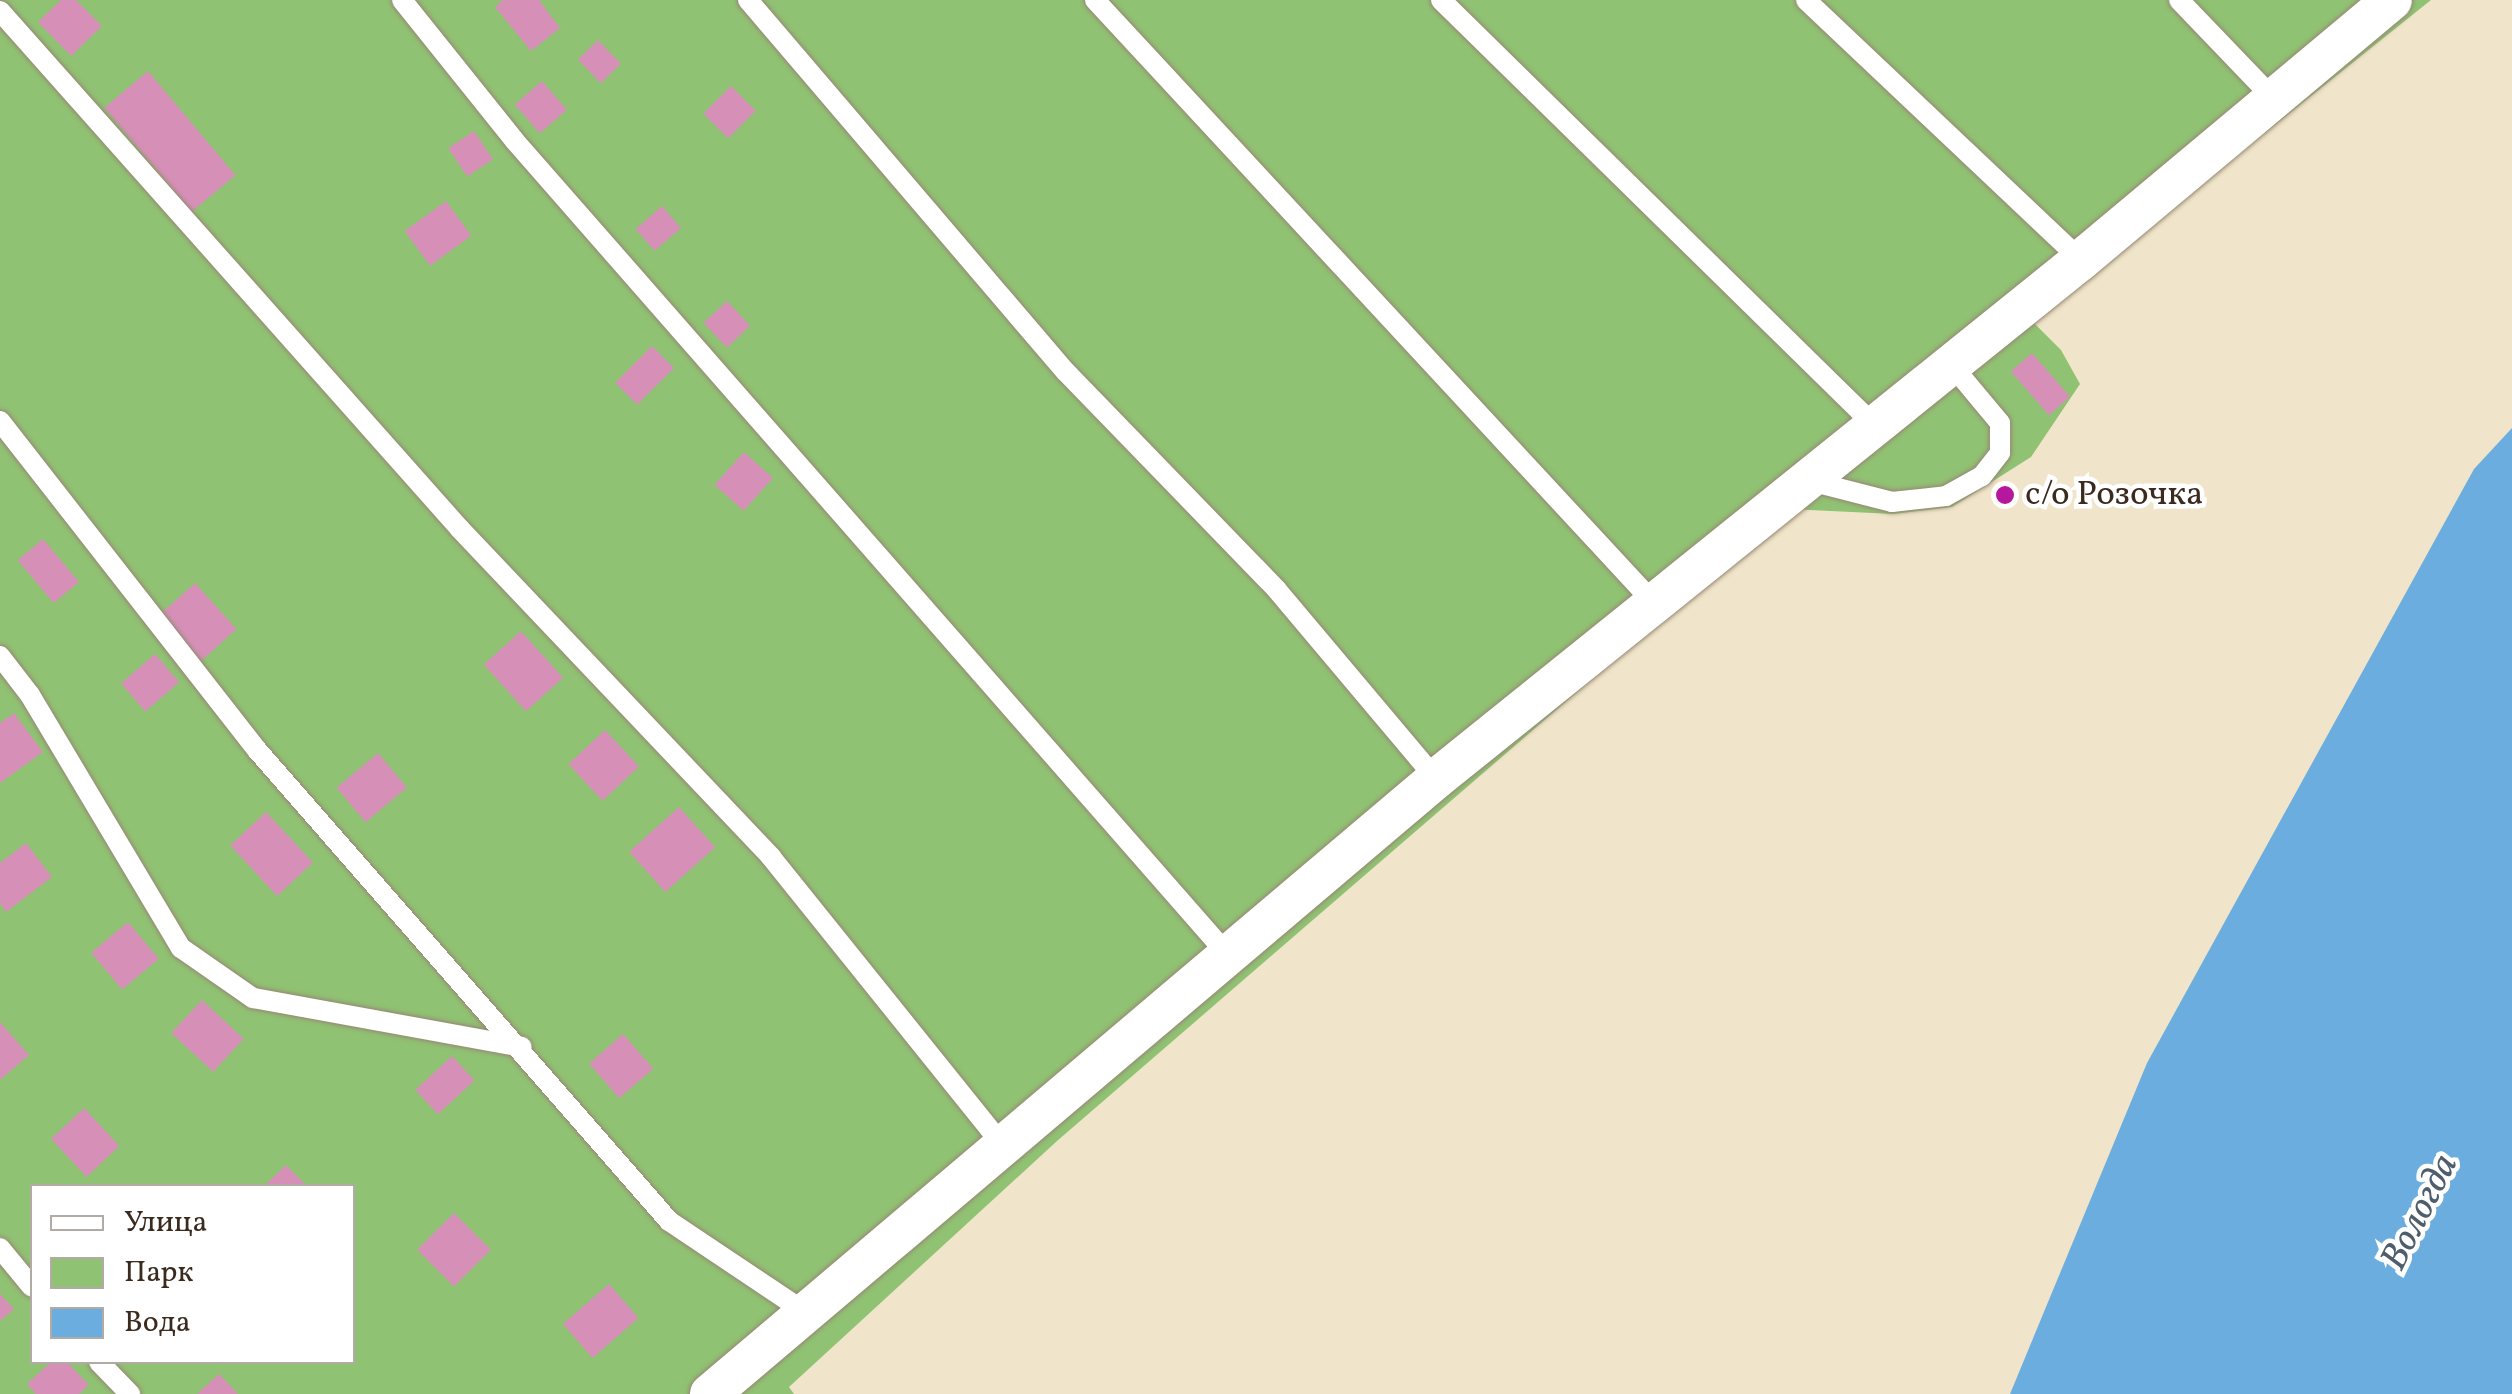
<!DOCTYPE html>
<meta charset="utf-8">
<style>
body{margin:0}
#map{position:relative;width:2512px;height:1394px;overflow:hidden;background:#f0e5ca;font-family:Vollkorn,serif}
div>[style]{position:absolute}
.green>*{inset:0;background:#90c273}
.water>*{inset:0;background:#6cade0}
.building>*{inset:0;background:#d690b7;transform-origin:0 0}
.roads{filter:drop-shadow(0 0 2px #968874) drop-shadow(0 0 2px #968874)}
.lane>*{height:20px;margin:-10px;padding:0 10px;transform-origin:10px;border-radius:10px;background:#fff}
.street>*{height:40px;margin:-20px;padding:0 20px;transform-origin:20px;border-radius:20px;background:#fff}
.dots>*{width:28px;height:28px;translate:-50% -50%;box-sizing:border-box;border:5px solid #fff;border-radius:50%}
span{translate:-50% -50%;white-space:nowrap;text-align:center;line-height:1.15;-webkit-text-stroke:9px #fff;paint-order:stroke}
.poi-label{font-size:35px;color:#3b2a1e}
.left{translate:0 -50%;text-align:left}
.water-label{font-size:38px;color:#4f5e6c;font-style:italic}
.legend{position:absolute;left:30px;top:1184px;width:325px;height:180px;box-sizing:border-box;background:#fff;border:2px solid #b1aaa5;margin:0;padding:12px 18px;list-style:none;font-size:30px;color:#3b2a1e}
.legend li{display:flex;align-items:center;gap:20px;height:50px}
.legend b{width:50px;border:2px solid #b1aaa5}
</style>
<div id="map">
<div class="green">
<i style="clip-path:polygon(evenodd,0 0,2431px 0,2031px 320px,2061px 350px,2080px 384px,2031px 457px,1952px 507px,1893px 514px,1789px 509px,1057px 1141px,789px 1387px,794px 1394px,0 1394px,0 0,32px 1186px,352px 1186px,352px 1362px,32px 1362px,32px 1186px)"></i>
</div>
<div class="water">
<i style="clip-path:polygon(2512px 428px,2512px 1394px,2010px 1394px,2147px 1063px,2474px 469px)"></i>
</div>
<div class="building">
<i style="clip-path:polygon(61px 0,76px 0,102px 26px,71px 56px,38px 22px)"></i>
<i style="clip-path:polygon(503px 0,539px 0,560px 28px,531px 51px,495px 7px)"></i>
<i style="left:598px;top:40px;width:33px;height:28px;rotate:46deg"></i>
<i style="left:148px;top:71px;width:136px;height:57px;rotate:50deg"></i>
<i style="left:542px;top:81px;width:38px;height:36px;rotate:49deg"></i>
<i style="left:731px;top:86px;width:35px;height:39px;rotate:45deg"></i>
<i style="left:474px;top:131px;width:34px;height:31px;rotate:56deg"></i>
<i style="left:446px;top:201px;width:43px;height:51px;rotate:54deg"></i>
<i style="left:662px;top:206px;width:29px;height:35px;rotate:49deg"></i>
<i style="left:727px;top:301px;width:34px;height:32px;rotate:47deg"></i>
<i style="left:652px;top:346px;width:31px;height:52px;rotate:45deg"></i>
<i style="left:2032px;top:353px;width:58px;height:28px;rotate:49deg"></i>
<i style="left:744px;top:452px;width:39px;height:44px;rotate:42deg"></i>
<i style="left:43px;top:539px;width:56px;height:33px;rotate:50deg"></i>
<i style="left:195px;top:583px;width:62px;height:48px;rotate:48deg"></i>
<i style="left:521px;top:631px;width:63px;height:50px;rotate:48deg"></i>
<i style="left:155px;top:654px;width:37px;height:45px;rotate:49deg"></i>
<i style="clip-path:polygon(14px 713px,43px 752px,0 783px,0 723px)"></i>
<i style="left:605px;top:730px;width:50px;height:50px;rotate:47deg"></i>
<i style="left:378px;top:753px;width:45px;height:54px;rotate:50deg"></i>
<i style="left:679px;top:807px;width:54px;height:67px;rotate:48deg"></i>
<i style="left:266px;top:812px;width:69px;height:49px;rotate:47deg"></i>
<i style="clip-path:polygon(26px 843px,52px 877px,6px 912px,0 903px,0 863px)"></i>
<i style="left:128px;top:922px;width:48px;height:48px;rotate:50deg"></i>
<i style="left:202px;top:1000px;width:57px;height:45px;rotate:43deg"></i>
<i style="clip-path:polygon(0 1022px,29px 1055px,0 1080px)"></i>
<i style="left:623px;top:1034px;width:46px;height:45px;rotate:49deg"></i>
<i style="left:452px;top:1056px;width:33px;height:50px;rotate:47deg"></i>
<i style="left:84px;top:1108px;width:52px;height:45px;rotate:47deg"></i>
<i style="clip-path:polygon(286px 1165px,307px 1186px,264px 1186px)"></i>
<i style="left:454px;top:1213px;width:52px;height:52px;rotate:45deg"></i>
<i style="left:609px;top:1284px;width:45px;height:61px;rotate:49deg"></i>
<i style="clip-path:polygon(0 1294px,14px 1309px,0 1321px)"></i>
<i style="clip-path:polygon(51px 1362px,67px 1362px,89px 1385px,79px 1394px,36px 1394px,27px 1384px)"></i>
<i style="clip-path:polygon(219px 1374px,238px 1394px,197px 1394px)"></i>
</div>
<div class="roads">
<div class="lane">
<i style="left:402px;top:0;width:179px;rotate:51.3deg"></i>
<i style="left:514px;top:140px;width:1084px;rotate:48.78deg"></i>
<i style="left:748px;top:0;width:489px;rotate:49.5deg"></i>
<i style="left:1066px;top:372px;width:303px;rotate:45.9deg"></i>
<i style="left:1277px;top:590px;width:247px;rotate:49.9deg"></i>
<i style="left:1095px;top:0;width:821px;rotate:47.17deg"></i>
<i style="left:1441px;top:0;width:605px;rotate:44.46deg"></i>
<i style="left:1806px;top:0;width:378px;rotate:43.4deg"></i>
<i style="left:2179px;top:0;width:139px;rotate:46.2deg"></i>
<i style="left:0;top:11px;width:693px;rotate:48.39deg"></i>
<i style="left:460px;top:529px;width:452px;rotate:46.5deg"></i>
<i style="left:771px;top:857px;width:371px;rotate:51.2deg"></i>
<i style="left:0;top:421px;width:417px;rotate:52deg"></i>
<i style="left:257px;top:750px;width:626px;rotate:48.82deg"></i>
<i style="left:669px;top:1221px;width:167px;rotate:33.8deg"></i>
<i style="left:1806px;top:480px;width:89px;rotate:14.3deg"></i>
<i style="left:1892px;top:502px;width:54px;rotate:-6.3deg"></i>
<i style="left:1946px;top:496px;width:41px;rotate:-29.1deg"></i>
<i style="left:1982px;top:476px;width:29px;rotate:-52deg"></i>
<i style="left:2000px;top:453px;width:30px;rotate:-90deg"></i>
<i style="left:2000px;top:423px;width:78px;rotate:-129.8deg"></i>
<i style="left:0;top:656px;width:49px;rotate:52.4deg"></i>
<i style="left:30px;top:695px;width:295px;rotate:59.2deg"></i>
<i style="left:181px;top:948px;width:88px;rotate:34.8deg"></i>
<i style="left:253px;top:998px;width:273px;rotate:10.3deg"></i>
<i style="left:0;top:1248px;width:50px;rotate:50.6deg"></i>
<i style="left:99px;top:1362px;width:45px;rotate:45.9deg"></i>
</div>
<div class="street">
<i style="left:710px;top:1394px;width:951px;rotate:-40.27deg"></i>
<i style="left:1436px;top:779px;width:828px;rotate:-38.82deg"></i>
<i style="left:2081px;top:260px;width:405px;rotate:-39.9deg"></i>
</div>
</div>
<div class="dots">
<i style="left:2005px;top:495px;background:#b5179e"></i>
</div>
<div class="poi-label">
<span class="left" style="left:2025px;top:495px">с/о Розочка</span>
</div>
<div class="water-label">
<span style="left:2421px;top:1213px;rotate:-63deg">Вологда</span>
</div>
<ul class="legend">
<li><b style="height:12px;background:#fff"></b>Улица</li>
<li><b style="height:28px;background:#90c273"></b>Парк</li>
<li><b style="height:28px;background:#6cade0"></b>Вода</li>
</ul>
</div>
